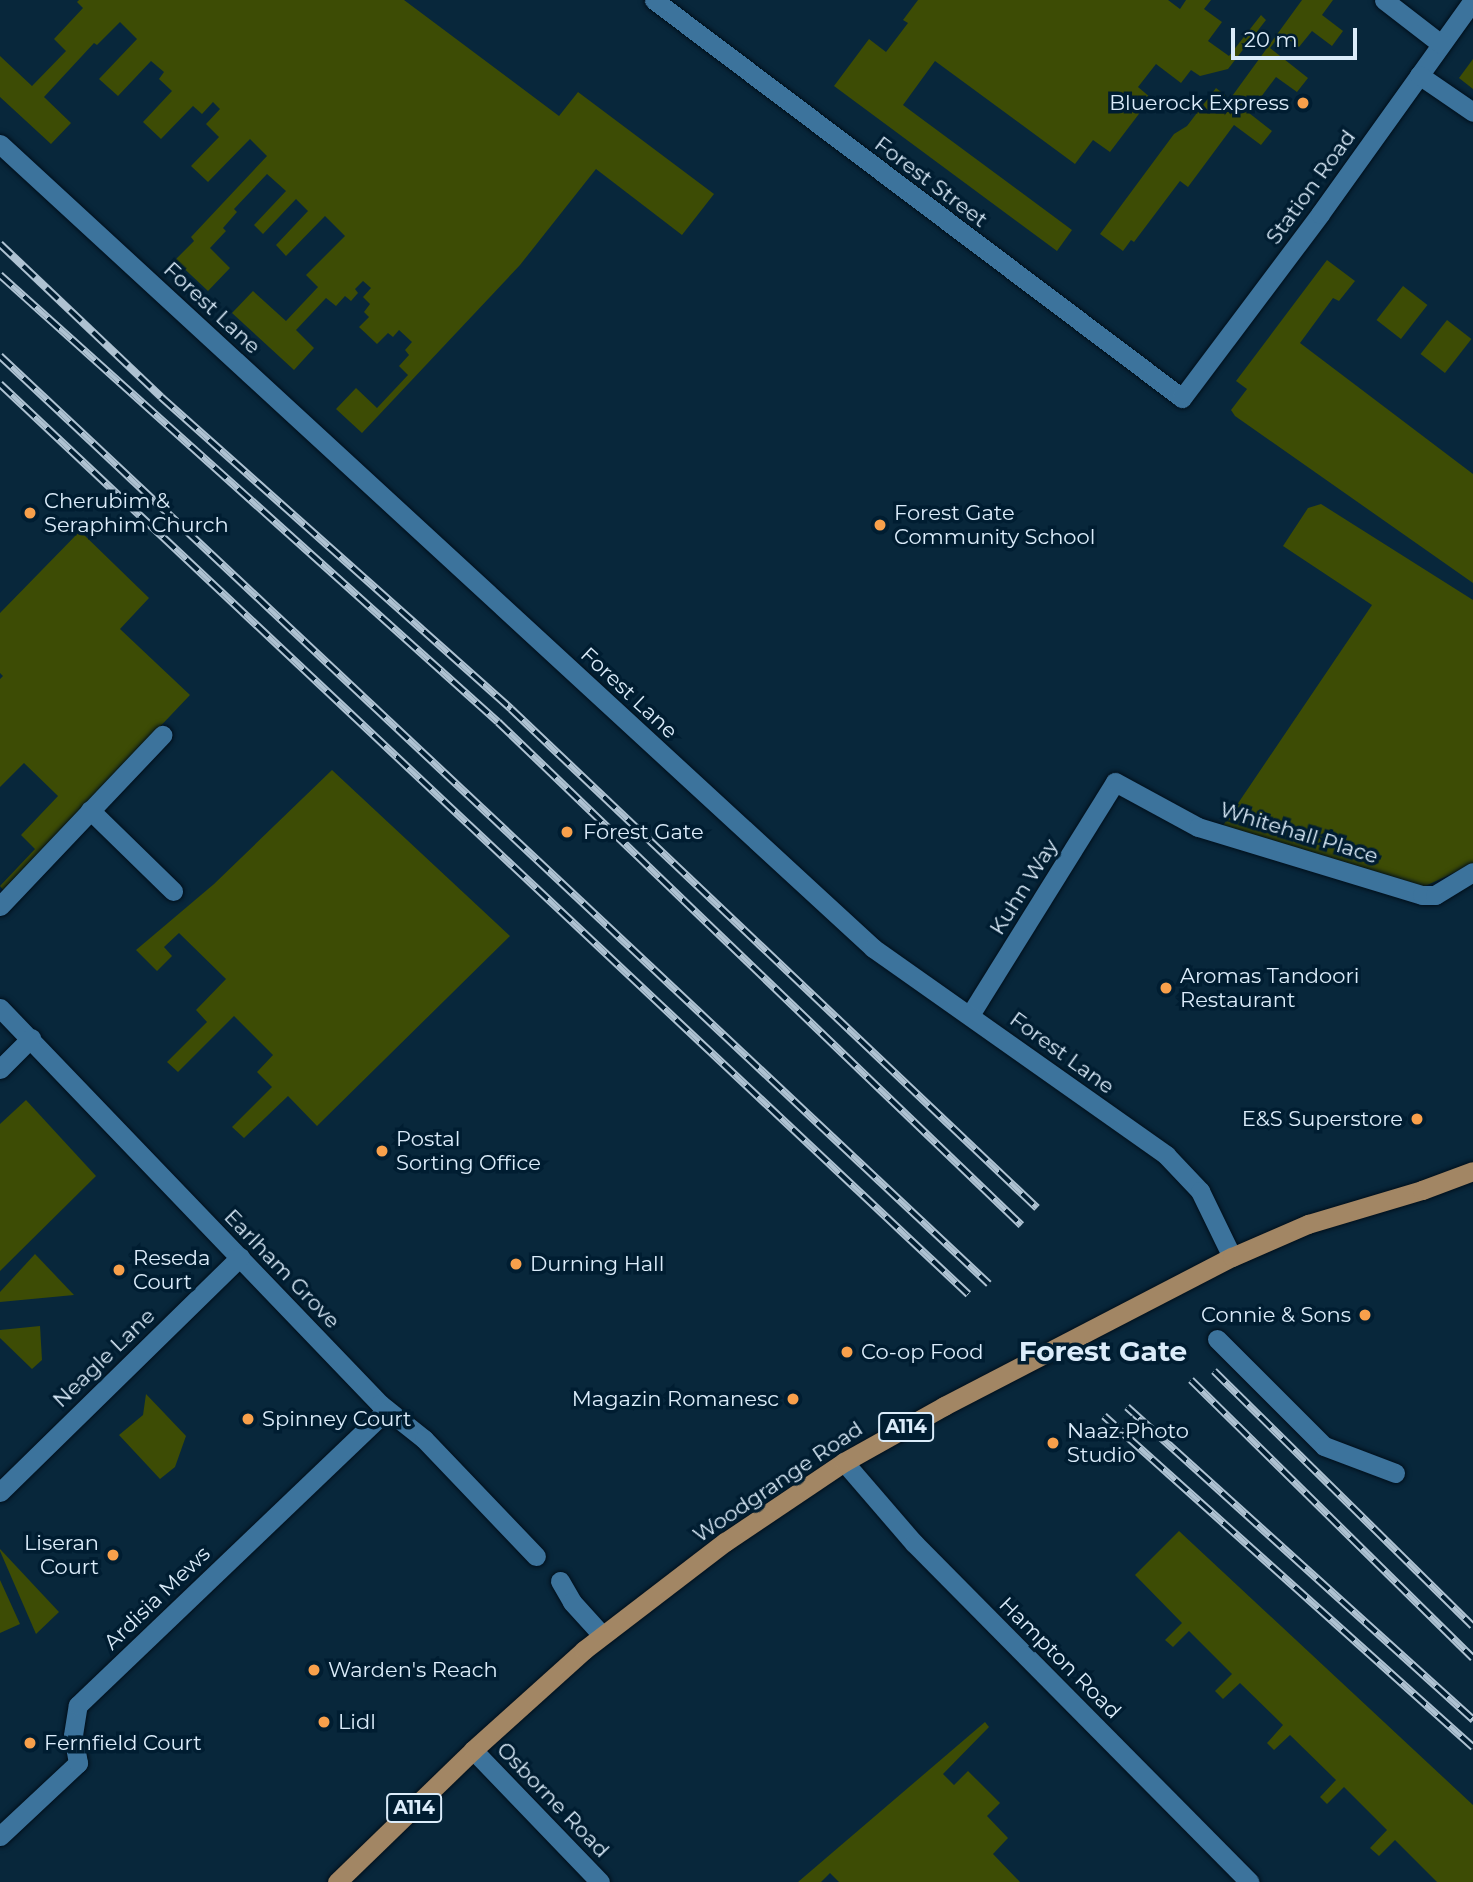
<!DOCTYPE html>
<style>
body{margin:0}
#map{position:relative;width:1473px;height:1882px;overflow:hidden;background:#08273b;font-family:Montserrat,sans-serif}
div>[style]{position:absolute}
.green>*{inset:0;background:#3d4c05;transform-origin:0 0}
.roads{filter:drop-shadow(0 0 2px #010f1b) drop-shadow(0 0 2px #010f1b)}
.service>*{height:19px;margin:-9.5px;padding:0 9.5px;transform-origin:9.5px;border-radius:9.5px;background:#3c739c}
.minor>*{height:19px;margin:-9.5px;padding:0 9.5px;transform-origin:9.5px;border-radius:9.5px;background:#3c739c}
.tertiary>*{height:19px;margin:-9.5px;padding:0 9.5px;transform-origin:9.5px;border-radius:9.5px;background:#3c739c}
.primary>*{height:19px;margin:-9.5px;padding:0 9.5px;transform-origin:9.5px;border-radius:9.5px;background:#a28664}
.rail>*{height:8px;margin-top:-4px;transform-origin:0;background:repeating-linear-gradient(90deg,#001d31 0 16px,#aec2d2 0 32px);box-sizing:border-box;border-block:2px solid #aec2d2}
.dots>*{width:19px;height:19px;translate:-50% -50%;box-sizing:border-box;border:4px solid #001d31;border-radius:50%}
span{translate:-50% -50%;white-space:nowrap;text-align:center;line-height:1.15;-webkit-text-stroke:7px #001d31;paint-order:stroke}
.shield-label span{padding:2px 5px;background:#001d31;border:2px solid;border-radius:5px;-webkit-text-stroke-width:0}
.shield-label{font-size:19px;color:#dbecfa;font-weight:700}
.poi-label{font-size:21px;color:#dbecfa}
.right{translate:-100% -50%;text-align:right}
.left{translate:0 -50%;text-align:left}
.street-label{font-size:21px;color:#dbecfa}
.district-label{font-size:28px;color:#dbecfa;font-weight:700}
.scale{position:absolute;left:1231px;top:28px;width:126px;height:32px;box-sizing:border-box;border:4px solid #dbecfa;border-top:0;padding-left:9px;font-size:21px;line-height:24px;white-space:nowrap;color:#dbecfa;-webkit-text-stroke:5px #001d31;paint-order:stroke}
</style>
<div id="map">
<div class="green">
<i style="clip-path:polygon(79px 0,404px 0,559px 116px,578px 92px,714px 194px,682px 235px,596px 169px,520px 265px,362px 433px,336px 409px,356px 388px,377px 408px,408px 375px,399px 366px,409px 355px,405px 350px,412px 342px,399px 330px,393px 337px,388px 333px,377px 344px,359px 327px,369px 317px,364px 312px,370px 304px,363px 297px,371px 288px,363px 281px,355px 289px,358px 293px,351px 301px,345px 296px,336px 306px,326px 298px,296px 330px,314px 348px,294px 370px,232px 313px,253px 291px,286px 321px,318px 287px,306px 275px,345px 236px,325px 216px,286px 256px,276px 245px,308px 211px,296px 199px,263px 234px,254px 225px,286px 191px,267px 174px,234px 209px,237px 212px,223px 228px,226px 231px,210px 248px,230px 268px,208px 291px,175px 260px,194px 241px,191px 237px,267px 156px,250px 139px,208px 182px,191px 166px,219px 137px,206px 124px,220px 109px,213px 102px,202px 114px,193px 106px,161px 139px,143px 122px,172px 91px,159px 79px,164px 72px,151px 61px,118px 96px,99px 79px,137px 39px,120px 22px,97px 45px,94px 43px,44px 97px,71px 123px,51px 144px,0 97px,0 56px,32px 86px,66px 51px,54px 39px,83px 8px,77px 2px)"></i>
<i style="clip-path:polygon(918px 0,1168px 0,1180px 9px,1186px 0,1211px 0,1204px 9px,1222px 22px,1208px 41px,1229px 56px,1261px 15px,1266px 20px,1228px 69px,1200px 76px,1191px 70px,1181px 83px,1156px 64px,1138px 87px,1151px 98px,1110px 152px,1093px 140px,1075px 164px,935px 61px,903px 105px,1072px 230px,1057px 251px,834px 86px,869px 39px,886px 52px,908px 23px,903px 20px)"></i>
<i style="clip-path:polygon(1302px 0,1333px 0,1322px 15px,1343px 31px,1332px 46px,1312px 31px,1299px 47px,1281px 34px,1270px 48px,1308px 78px,1297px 92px,1276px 77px,1249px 113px,1272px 131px,1261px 145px,1234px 125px,1188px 187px,1180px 181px,1134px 242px,1131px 240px,1123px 251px,1100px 234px,1174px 134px,1187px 126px,1216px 88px,1230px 99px)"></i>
<i style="clip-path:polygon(1473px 59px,1473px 89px,1459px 78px)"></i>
<i style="clip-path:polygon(1327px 260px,1355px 281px,1339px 301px,1333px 298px,1300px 343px,1473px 474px,1473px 583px,1235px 416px,1231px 410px,1247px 389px,1236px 381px)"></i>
<i style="left:1403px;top:286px;width:31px;height:43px;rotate:38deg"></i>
<i style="left:1447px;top:320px;width:31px;height:43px;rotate:38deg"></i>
<i style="clip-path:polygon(1321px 504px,1473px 600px,1473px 864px,1421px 888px,1222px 827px,1372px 605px,1283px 546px,1308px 508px)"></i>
<i style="clip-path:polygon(80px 531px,149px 598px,120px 629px,190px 695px,4px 891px,0 886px,35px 849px,21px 835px,58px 796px,24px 763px,0 787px,0 679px,3px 676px,0 673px,0 613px)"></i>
<i style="clip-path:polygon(332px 770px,510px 936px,317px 1126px,288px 1096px,244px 1138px,232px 1127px,272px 1087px,257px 1072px,273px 1055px,234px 1016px,178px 1072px,167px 1062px,207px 1022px,196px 1010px,226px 979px,179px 933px,164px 947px,172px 956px,157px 971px,136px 950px,214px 884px)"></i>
<i style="clip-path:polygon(26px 1100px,96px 1176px,0 1271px,0 1124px)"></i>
<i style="clip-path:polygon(35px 1254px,74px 1295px,0 1302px,0 1292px)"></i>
<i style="clip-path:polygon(40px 1326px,42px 1360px,32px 1369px,0 1338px,0 1330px)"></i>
<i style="clip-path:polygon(146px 1394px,186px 1436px,175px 1467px,160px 1479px,119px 1435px,143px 1415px)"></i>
<i style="clip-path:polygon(1179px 1531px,1473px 1805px,1473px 1882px,1437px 1882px,1395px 1840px,1379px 1856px,1370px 1848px,1387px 1830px,1344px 1787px,1327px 1804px,1320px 1797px,1336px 1780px,1290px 1735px,1274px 1750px,1267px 1743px,1283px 1725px,1240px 1683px,1223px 1699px,1215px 1691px,1232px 1674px,1189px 1631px,1173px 1647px,1165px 1640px,1182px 1623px,1135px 1575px)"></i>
<i style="clip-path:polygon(0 1549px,59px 1612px,36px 1634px,0 1551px)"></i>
<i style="clip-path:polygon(0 1580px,20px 1624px,0 1633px)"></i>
<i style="clip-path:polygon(985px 1722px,989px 1727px,943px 1774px,954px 1785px,968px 1771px,1000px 1803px,987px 1816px,1008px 1838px,993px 1854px,1020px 1882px,839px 1882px,830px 1873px,821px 1882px,798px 1882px)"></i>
</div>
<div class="roads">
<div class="service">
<i style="left:970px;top:1015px;width:274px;rotate:-58.1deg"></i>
<i style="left:1115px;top:782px;width:94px;rotate:28.5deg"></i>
<i style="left:1198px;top:827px;width:234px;rotate:16.9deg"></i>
<i style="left:1422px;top:895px;width:13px"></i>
<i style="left:1435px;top:895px;width:44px;rotate:-31.2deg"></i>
<i style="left:1217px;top:1339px;width:151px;rotate:45deg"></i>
<i style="left:1324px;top:1446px;width:76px;rotate:20.8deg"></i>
<i style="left:560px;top:1581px;width:24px;rotate:60deg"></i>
<i style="left:572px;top:1602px;width:45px;rotate:47.7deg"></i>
</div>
<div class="minor">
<i style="left:654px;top:0;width:661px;rotate:37.01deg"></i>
<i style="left:1182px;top:398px;width:230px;rotate:-53.1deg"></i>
<i style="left:1320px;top:214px;width:263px;rotate:-54.4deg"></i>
<i style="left:1384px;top:0;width:72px;rotate:37.7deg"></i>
<i style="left:1419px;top:75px;width:65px;rotate:34.4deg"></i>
<i style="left:90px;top:810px;width:116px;rotate:44.3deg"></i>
<i style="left:0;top:906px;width:236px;rotate:-46.5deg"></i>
<i style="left:0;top:1008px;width:549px;rotate:46.18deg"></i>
<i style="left:380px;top:1404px;width:56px;rotate:38.5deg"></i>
<i style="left:424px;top:1439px;width:162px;rotate:46.3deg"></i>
<i style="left:0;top:1069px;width:44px;rotate:-45deg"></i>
<i style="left:844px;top:1462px;width:107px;rotate:49.2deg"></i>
<i style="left:914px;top:1543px;width:477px;rotate:45.3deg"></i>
<i style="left:0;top:1492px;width:336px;rotate:-44.4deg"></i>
<i style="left:473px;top:1750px;width:183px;rotate:46.1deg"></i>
<i style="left:0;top:1836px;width:107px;rotate:-43.1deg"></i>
<i style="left:78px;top:1763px;width:28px;rotate:-100deg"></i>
<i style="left:73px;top:1735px;width:30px;rotate:-81deg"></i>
<i style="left:78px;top:1705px;width:427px;rotate:-43.7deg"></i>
</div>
<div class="tertiary">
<i style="left:0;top:144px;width:1187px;rotate:42.64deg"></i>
<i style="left:873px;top:948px;width:359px;rotate:35.2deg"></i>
<i style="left:1166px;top:1155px;width:50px;rotate:46.6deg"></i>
<i style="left:1200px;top:1191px;width:73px;rotate:64.1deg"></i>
</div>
<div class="primary">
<i style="left:337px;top:1882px;width:190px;rotate:-44.1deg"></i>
<i style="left:473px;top:1750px;width:149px;rotate:-42deg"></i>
<i style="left:584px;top:1650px;width:178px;rotate:-37.5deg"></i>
<i style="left:725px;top:1542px;width:143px;rotate:-33.9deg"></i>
<i style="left:844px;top:1462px;width:115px;rotate:-29.2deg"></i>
<i style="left:944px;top:1406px;width:324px;rotate:-27.4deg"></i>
<i style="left:1232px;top:1257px;width:83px;rotate:-23.5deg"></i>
<i style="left:1308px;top:1224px;width:119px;rotate:-16.6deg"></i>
<i style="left:1422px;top:1190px;width:54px;rotate:-20.4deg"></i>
</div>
</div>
<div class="rail">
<i style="left:0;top:244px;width:222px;rotate:43.5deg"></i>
<i style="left:161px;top:397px;width:469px;rotate:41.7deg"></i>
<i style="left:511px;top:709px;width:725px;rotate:43.49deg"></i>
<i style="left:0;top:275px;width:669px;rotate:41.91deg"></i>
<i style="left:498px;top:722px;width:726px;rotate:43.88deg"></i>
<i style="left:0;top:356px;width:1356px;rotate:43.18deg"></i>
<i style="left:0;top:384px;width:1329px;rotate:43.23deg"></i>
<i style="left:1214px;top:1371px;width:363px;rotate:44.6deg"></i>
<i style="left:1191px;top:1380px;width:396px;rotate:44.6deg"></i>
<i style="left:1127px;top:1407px;width:467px;rotate:42.1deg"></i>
<i style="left:1104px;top:1416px;width:496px;rotate:41.9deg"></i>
</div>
<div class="dots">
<i style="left:1303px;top:103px;background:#f8a04b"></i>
<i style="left:30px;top:513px;background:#f8a04b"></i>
<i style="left:880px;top:525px;background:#f8a04b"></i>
<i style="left:567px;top:832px;background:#f8a04b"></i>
<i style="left:1166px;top:988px;background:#f8a04b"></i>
<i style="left:1417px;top:1119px;background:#f8a04b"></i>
<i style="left:382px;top:1151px;background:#f8a04b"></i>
<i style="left:516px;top:1264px;background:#f8a04b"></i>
<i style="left:119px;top:1270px;background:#f8a04b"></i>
<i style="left:1365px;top:1315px;background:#f8a04b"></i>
<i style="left:847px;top:1352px;background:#f8a04b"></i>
<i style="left:793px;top:1399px;background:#f8a04b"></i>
<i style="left:248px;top:1419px;background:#f8a04b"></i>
<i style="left:1053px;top:1443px;background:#f8a04b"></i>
<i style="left:113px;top:1555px;background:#f8a04b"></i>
<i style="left:314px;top:1670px;background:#f8a04b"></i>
<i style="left:324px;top:1722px;background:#f8a04b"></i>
<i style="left:30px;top:1743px;background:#f8a04b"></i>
</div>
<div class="shield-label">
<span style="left:906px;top:1427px">A114</span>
<span style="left:414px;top:1808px">A114</span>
</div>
<div class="poi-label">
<span class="right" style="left:1289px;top:103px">Bluerock Express</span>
<span class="left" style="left:44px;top:513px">Cherubim &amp;<br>Seraphim Church</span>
<span class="left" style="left:894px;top:525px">Forest Gate<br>Community School</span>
<span class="left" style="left:583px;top:832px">Forest Gate</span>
<span class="left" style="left:1180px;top:988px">Aromas Tandoori<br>Restaurant</span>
<span class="right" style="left:1403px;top:1119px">E&amp;S Superstore</span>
<span class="left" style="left:396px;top:1151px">Postal<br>Sorting Office</span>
<span class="left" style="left:133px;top:1270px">Reseda<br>Court</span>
<span class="left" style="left:530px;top:1264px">Durning Hall</span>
<span class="right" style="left:1351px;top:1315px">Connie &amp; Sons</span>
<span class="left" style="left:861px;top:1352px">Co-op Food</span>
<span class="right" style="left:779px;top:1399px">Magazin Romanesc</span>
<span class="left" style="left:262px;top:1419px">Spinney Court</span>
<span class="left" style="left:1067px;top:1443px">Naaz Photo<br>Studio</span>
<span class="right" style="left:99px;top:1555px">Liseran<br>Court</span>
<span class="left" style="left:328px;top:1670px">Warden's Reach</span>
<span class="left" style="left:338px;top:1722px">Lidl</span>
<span class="left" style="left:44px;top:1743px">Fernfield Court</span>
</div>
<div class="street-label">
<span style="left:931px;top:182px;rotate:37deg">Forest Street</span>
<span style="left:1311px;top:187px;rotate:-54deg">Station Road</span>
<span style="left:212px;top:308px;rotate:43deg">Forest Lane</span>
<span style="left:629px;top:693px;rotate:43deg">Forest Lane</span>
<span style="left:1299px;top:833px;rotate:17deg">Whitehall Place</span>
<span style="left:1024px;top:887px;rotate:-58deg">Kuhn Way</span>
<span style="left:1062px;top:1053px;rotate:36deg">Forest Lane</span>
<span style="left:282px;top:1269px;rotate:46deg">Earlham Grove</span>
<span style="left:104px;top:1358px;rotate:-44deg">Neagle Lane</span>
<span style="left:778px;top:1482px;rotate:-34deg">Woodgrange Road</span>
<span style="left:157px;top:1598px;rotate:-44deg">Ardisia Mews</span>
<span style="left:1060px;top:1658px;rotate:45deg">Hampton Road</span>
<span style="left:553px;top:1800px;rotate:46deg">Osborne Road</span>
</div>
<div class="district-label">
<span style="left:1103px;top:1351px">Forest Gate</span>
</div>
<div class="scale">20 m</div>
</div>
